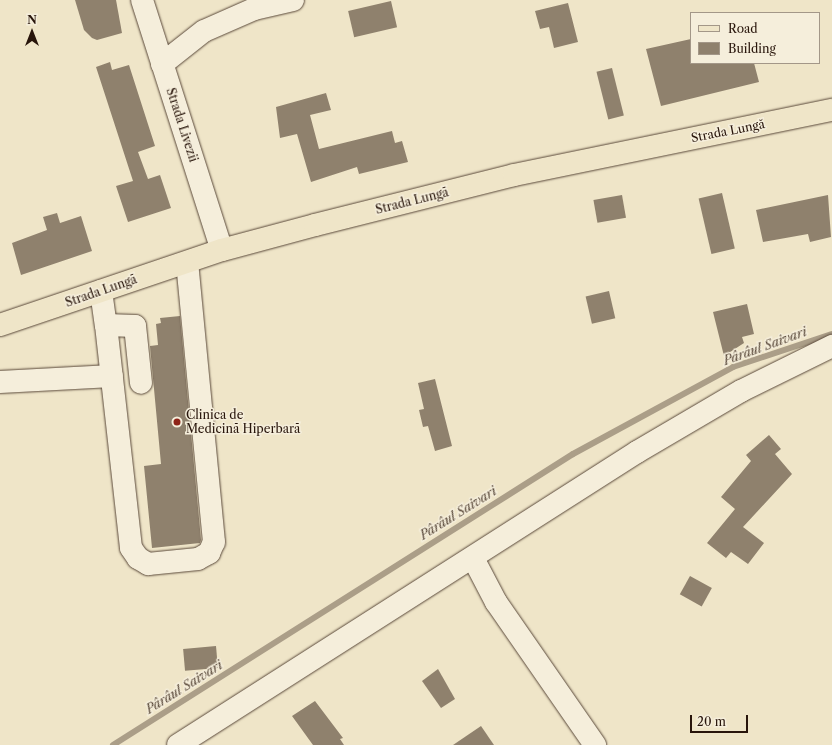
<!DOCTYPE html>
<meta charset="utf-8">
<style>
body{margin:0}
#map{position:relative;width:832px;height:745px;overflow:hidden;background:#efe5c8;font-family:"Libre Caslon Text",serif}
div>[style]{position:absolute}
.stream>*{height:6px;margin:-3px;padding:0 3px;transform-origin:3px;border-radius:3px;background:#ab9e88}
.building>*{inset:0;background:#8f816d;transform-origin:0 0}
.roads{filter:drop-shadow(0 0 1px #5a493a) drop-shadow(0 0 1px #5a493a)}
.minor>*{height:22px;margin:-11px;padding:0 11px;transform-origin:11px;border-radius:11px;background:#f5eedb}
.major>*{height:22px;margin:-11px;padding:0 11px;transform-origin:11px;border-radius:11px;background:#efe5c8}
.dots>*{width:11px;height:11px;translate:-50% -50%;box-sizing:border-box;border:2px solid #f5eedb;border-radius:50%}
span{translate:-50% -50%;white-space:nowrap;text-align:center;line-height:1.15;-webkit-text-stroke:3px #f5eedb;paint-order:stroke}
.street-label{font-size:12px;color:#28150b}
.poi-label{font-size:12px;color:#28150b}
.left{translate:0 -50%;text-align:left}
.water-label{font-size:13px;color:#5c4c3d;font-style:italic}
.legend{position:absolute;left:690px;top:12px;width:130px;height:52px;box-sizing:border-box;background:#f5eedb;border:1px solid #a39788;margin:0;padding:5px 7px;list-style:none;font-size:12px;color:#28150b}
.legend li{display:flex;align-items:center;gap:8px;height:20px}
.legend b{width:20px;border:1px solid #a39788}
.north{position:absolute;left:12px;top:12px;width:40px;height:40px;-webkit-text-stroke:3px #f5eedb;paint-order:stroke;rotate:0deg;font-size:11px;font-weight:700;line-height:16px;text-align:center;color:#28150b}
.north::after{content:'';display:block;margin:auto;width:14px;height:18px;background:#28150b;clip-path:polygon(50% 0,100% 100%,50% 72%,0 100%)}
.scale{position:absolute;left:690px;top:715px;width:58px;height:18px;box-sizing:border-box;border:2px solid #28150b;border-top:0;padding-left:5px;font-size:12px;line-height:14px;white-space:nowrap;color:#28150b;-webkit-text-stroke:3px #f5eedb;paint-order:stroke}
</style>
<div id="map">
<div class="stream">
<i style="left:113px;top:745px;width:544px;rotate:-32.32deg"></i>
<i style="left:573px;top:454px;width:182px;rotate:-28.5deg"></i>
<i style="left:733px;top:367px;width:104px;rotate:-18.4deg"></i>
</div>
<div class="building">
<i style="clip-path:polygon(75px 0,116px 0,122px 33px,97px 40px,92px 38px,84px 30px)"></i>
<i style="left:391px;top:1px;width:27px;height:44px;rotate:77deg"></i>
<i style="clip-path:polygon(568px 3px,578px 42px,554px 48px,549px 27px,540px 29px,535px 11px)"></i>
<i style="clip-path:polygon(691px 39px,691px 63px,754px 63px,759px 82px,661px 106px,646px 49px)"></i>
<i style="clip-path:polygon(110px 62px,112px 70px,129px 65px,155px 146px,138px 152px,148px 179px,160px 175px,171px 208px,128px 222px,116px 186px,133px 181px,96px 67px)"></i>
<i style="left:612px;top:68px;width:49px;height:16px;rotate:76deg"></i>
<i style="clip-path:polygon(326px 93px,331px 110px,310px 115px,319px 149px,392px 131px,395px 143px,402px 141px,408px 162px,359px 174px,357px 167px,311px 182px,297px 134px,280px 138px,276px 107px)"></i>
<i style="left:722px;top:193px;width:57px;height:24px;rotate:77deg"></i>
<i style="left:622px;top:195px;width:23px;height:29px;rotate:80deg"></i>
<i style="clip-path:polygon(828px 195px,831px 237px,810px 242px,808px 234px,763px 242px,756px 210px)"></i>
<i style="clip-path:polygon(57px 213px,60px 223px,81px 216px,92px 251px,21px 275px,12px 243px,47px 230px,43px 217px)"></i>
<i style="left:609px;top:291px;width:28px;height:24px;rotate:77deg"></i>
<i style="clip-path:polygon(747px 304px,754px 334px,742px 337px,744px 343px,724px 356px,713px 312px)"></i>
<i style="clip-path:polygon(180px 316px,201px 540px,200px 543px,152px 548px,144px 466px,161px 464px,150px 346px,158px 345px,156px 324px,161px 323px,160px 318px)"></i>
<i style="clip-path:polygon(435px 379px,452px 446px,435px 451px,428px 426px,423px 427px,419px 410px,424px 409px,418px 383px)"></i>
<i style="clip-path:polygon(769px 435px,781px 449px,775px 454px,792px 474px,743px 527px,764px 543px,748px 564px,731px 552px,726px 558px,707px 543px,735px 509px,721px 497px,751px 461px,746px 455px)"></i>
<i style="left:690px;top:576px;width:25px;height:21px;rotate:29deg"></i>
<i style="left:216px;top:646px;width:22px;height:33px;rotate:85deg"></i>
<i style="clip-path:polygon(438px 669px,455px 699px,441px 708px,422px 681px)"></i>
<i style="clip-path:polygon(315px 701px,343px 738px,340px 739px,344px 745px,313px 745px,292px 716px)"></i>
<i style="clip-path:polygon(481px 726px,494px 745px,453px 745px)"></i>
</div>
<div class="roads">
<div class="minor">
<i style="left:142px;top:0;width:262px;rotate:72.3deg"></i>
<i style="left:162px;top:64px;width:53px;rotate:-38.2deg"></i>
<i style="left:204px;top:31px;width:55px;rotate:-23.7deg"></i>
<i style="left:254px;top:9px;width:40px;rotate:-13deg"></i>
<i style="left:101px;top:291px;width:34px;rotate:82deg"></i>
<i style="left:106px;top:325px;width:29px;rotate:2deg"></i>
<i style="left:135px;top:326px;width:57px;rotate:84deg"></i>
<i style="left:106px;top:325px;width:224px;rotate:83.6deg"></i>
<i style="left:131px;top:548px;width:12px;rotate:55deg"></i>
<i style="left:138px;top:558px;width:12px;rotate:31deg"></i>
<i style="left:148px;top:564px;width:50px;rotate:-5.7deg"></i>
<i style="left:198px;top:559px;width:13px;rotate:-29deg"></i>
<i style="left:209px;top:553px;width:12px;rotate:-66deg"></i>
<i style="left:214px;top:542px;width:280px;rotate:-95.5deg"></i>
<i style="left:0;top:382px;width:112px;rotate:-3.1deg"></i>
<i style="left:473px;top:558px;width:50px;rotate:62.4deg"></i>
<i style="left:496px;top:602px;width:174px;rotate:55.3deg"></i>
<i style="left:178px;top:745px;width:545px;rotate:-32.55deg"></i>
<i style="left:637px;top:452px;width:121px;rotate:-30.4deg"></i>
<i style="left:741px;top:391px;width:102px;rotate:-26.3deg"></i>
</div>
<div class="major">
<i style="left:0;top:325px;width:234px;rotate:-18.7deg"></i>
<i style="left:222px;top:250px;width:96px;rotate:-15deg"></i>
<i style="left:315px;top:225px;width:205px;rotate:-14.1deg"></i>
<i style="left:514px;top:175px;width:325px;rotate:-11.6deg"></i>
</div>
</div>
<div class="dots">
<i style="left:177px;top:422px;background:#8f2418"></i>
</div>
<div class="street-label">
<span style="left:182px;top:125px;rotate:72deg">Strada Livezii</span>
<span style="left:728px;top:131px;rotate:-11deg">Strada Lungă</span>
<span style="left:412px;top:201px;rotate:-14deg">Strada Lungă</span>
<span style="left:101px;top:291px;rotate:-19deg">Strada Lungă</span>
</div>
<div class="poi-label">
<span class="left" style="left:186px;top:422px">Clinica de<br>Medicină Hiperbară</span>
</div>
<div class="water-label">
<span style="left:765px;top:346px;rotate:-20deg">Pârâul Saivari</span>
<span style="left:458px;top:513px;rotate:-32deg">Pârâul Saivari</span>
<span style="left:184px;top:687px;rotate:-32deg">Pârâul Saivari</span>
</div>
<ul class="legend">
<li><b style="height:5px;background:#efe5c8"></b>Road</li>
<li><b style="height:11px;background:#8f816d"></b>Building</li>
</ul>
<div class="north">N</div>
<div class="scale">20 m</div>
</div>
